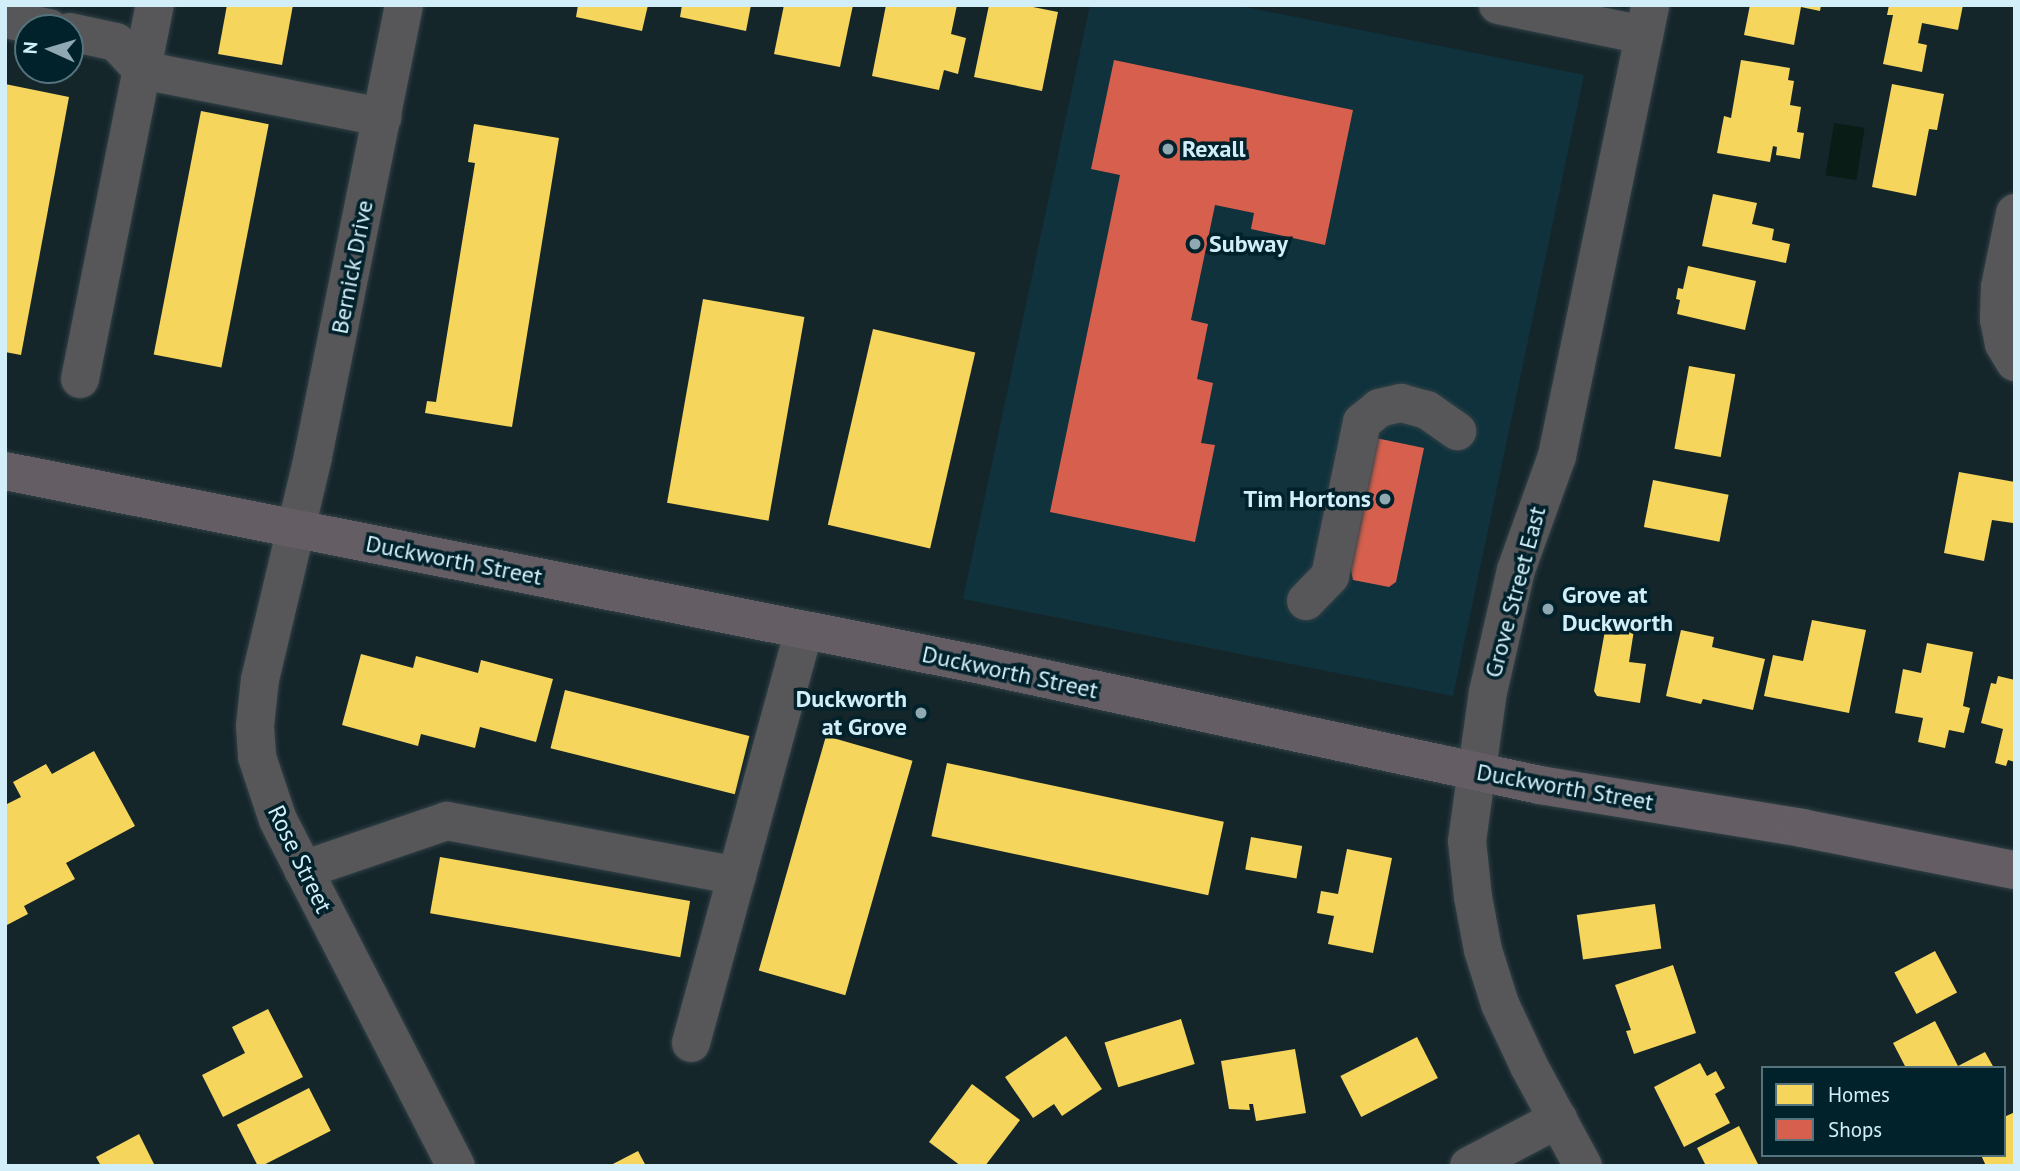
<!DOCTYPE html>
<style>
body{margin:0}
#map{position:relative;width:2020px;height:1171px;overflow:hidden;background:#15262b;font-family:"PT Sans",sans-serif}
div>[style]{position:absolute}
.built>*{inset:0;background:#0f323d}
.water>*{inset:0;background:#091c15;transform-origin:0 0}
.homes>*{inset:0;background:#f6d55c;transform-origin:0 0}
.shops>*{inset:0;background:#d6604d}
.roads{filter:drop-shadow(0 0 2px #314146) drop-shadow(0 0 2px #314146)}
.minor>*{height:38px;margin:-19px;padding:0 19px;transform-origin:19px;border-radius:19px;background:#57575a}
.major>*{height:38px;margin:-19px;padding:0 19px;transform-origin:19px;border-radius:19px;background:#645e64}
.dots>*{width:19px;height:19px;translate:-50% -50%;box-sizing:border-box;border:4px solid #01212b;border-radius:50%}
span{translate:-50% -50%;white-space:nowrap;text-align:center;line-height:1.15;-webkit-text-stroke:7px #01212b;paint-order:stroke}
.poi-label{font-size:24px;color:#d1eef9;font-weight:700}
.left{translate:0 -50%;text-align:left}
.right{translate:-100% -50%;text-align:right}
.street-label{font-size:24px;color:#d1eef9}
.frame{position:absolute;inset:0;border:7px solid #d1eef9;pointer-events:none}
.legend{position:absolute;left:1761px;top:1066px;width:245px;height:91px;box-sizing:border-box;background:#01212b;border:2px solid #54737d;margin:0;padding:9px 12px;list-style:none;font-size:21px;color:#d1eef9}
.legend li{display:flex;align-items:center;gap:14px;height:35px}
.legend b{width:35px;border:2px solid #54737d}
.north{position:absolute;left:14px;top:14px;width:70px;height:70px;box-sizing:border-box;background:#01212b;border:2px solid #54737d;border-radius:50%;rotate:274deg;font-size:19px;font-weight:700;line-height:28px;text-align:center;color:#d1eef9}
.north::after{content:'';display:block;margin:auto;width:24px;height:32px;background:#8fa8b1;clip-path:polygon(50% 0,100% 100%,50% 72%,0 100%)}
</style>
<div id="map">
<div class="built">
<i style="clip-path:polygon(1090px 5px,1235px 5px,1584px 75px,1453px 696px,963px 599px)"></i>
</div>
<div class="water">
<i style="left:1834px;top:123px;width:31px;height:53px;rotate:9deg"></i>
</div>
<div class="homes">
<i style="clip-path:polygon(227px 5px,293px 5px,282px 65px,218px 54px)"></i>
<i style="clip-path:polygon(578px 5px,648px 5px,642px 31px,576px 17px)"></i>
<i style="clip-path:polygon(682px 5px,751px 5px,746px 31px,680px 17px)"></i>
<i style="clip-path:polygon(784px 5px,853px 5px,840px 67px,774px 54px)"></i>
<i style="clip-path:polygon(886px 5px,957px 5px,951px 34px,966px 38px,958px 74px,944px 70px,939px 90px,872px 76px)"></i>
<i style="clip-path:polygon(989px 5px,1023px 5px,1058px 12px,1042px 91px,974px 77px)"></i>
<i style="clip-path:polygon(1750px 5px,1821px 5px,1820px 11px,1801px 7px,1794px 45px,1744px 35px)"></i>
<i style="clip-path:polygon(1889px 5px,1963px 5px,1958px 30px,1922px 23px,1918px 43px,1927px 45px,1922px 72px,1883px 64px,1893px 15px,1887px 15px)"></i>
<i style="clip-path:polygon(1741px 60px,1790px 68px,1788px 80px,1794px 81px,1790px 105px,1801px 107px,1797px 132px,1804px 133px,1800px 159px,1776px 155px,1777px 147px,1773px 146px,1770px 162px,1717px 153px,1724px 116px,1731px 118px)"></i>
<i style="clip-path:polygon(5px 84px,69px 97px,21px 355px,5px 352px)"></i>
<i style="clip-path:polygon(1892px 84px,1944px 94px,1937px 130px,1929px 129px,1916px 196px,1872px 187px)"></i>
<i style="left:201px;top:111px;width:69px;height:248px;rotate:11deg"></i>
<i style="clip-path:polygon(474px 124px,559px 138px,512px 427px,425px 413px,427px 401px,436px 402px,475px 163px,468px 162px)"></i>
<i style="clip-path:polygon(1713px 194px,1757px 203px,1752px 224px,1774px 229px,1772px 240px,1790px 244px,1786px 263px,1702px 246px)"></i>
<i style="clip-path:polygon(1688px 266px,1756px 281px,1745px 330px,1677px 314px,1680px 300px,1676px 299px,1678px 288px,1683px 289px)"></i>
<i style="left:703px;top:299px;width:103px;height:207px;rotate:10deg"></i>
<i style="left:873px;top:329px;width:105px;height:201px;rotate:13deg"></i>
<i style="left:1689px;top:366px;width:47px;height:84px;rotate:10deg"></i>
<i style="clip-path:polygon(1959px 472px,2015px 482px,2013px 523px,1992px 520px,1984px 561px,1944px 553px)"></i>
<i style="left:1653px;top:480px;width:77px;height:48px;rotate:11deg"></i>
<i style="clip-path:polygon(1812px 620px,1866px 630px,1849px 713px,1764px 696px,1773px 655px,1803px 661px)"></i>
<i style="clip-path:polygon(1606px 625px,1634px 630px,1629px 662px,1646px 664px,1640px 703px,1597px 696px,1594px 691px)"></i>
<i style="clip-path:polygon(1681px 630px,1714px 637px,1712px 647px,1765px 659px,1753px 710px,1703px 699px,1701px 704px,1666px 696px)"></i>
<i style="clip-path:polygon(1927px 643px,1973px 652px,1963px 706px,1970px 708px,1964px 733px,1949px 730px,1945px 748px,1918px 742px,1923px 718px,1895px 713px,1903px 669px,1921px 673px)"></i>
<i style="clip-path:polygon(361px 654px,413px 668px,416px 656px,478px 673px,481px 660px,553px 679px,536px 742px,480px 727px,475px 748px,421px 734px,418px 746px,342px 725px)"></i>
<i style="clip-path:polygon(1998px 676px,2015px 680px,2015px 762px,2008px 760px,2006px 766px,1995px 763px,2003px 729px,1981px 723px,1991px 683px,1996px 684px)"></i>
<i style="left:565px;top:690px;width:190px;height:60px;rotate:14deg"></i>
<i style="left:826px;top:736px;width:90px;height:244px;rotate:16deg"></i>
<i style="clip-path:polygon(94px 751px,135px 826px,66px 863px,75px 879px,24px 906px,28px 914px,5px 926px,5px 805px,21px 797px,13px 782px,46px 764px,52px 774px)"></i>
<i style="left:947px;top:763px;width:283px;height:75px;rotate:12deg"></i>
<i style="left:1251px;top:837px;width:52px;height:33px;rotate:10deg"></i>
<i style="clip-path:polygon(1347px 849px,1392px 858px,1373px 953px,1328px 944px,1334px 916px,1317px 913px,1321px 891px,1338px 894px)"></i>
<i style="left:440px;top:857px;width:254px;height:57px;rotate:10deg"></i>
<i style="left:1655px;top:904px;width:45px;height:79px;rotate:82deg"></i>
<i style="left:1935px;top:951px;width:47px;height:46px;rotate:62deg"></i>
<i style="clip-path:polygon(1673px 965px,1696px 1033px,1634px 1054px,1626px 1031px,1631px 1030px,1615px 985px)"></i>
<i style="clip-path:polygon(268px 1009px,303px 1077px,223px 1117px,202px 1075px,245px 1053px,232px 1027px)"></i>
<i style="left:1181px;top:1019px;width:47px;height:80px;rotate:73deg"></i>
<i style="clip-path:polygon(1935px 1021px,1958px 1066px,1985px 1052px,1994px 1068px,1906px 1068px,1893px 1043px)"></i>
<i style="clip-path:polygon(1066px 1036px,1102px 1089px,1062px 1116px,1054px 1104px,1033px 1118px,1005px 1077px)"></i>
<i style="left:1417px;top:1037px;width:46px;height:86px;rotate:63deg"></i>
<i style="clip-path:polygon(1295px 1049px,1306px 1113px,1256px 1121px,1253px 1104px,1249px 1104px,1250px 1110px,1229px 1109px,1221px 1061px)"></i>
<i style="clip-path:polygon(1700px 1063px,1707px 1076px,1716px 1071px,1725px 1088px,1715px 1094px,1730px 1123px,1684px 1147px,1654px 1087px)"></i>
<i style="clip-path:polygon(972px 1084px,1020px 1120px,985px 1166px,961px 1166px,929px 1142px)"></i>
<i style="left:309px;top:1088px;width:48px;height:81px;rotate:63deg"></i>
<i style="clip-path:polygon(2015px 1112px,2015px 1166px,1986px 1166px,1981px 1155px,2004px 1155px,2004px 1117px)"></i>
<i style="clip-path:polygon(1739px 1126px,1759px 1166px,1706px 1166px,1697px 1148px)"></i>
<i style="clip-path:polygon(139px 1134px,155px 1166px,101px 1166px,96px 1157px)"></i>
<i style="clip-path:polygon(638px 1151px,646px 1166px,609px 1166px)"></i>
</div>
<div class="shops">
<i style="clip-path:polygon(1114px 60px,1353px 110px,1325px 245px,1251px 229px,1254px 213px,1215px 205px,1191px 320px,1208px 324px,1197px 379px,1213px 383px,1201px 443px,1215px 445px,1195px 542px,1050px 512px,1120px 175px,1091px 169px)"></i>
<i style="clip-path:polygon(1371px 437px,1424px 448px,1396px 582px,1389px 587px,1353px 580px,1347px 551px)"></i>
</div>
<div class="roads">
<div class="minor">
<i style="left:404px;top:5px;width:461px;rotate:101.4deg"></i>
<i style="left:313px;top:457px;width:228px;rotate:103.4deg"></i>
<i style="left:260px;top:679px;width:47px;rotate:96.1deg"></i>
<i style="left:255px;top:726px;width:31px;rotate:86deg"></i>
<i style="left:257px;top:757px;width:66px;rotate:71.6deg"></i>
<i style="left:278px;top:820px;width:389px;rotate:62.8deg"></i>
<i style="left:1498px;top:5px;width:149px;rotate:11.6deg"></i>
<i style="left:5px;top:19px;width:45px;rotate:11.6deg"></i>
<i style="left:70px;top:32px;width:47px;rotate:12.3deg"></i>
<i style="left:116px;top:42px;width:38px;rotate:47deg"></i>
<i style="left:142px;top:70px;width:245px;rotate:11.1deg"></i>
<i style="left:2015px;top:213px;width:76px;rotate:101.5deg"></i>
<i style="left:2000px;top:287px;width:32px;rotate:92deg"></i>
<i style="left:1999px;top:319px;width:25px;rotate:79deg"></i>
<i style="left:2004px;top:344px;width:21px;rotate:59deg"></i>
<i style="left:80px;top:379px;width:381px;rotate:-78.7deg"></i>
<i style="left:1306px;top:601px;width:35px;rotate:-46deg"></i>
<i style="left:1330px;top:576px;width:157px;rotate:-78.3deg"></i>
<i style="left:1362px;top:422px;width:22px;rotate:-39deg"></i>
<i style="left:1379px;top:408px;width:23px;rotate:-13deg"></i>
<i style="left:1401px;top:403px;width:27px;rotate:15deg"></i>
<i style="left:1427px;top:410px;width:37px;rotate:35deg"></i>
<i style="left:303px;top:870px;width:152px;rotate:-18.8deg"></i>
<i style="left:447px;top:821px;width:295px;rotate:10.7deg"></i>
<i style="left:691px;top:1043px;width:428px;rotate:-74.7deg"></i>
<i style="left:1469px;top:1166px;width:101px;rotate:-27.8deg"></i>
<i style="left:1583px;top:1166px;width:114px;rotate:-118.4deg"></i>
<i style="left:1529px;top:1066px;width:68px;rotate:-115.1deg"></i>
<i style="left:1500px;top:1004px;width:57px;rotate:-107.5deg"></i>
<i style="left:1483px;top:950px;width:54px;rotate:-100.7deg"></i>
<i style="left:1473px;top:897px;width:56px;rotate:-96.1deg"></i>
<i style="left:1467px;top:841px;width:150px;rotate:-82deg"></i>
<i style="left:1488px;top:692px;width:125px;rotate:-77.1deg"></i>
<i style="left:1516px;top:570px;width:121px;rotate:-70.2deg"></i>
<i style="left:1557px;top:456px;width:460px;rotate:-78.3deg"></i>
</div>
<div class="major">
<i style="left:5px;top:471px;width:995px;rotate:11.24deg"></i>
<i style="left:981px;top:665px;width:572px;rotate:12.12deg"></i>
<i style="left:1540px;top:785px;width:266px;rotate:9.3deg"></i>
<i style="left:1802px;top:828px;width:217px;rotate:11.2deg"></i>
</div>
</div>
<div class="dots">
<i style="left:1168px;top:149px;background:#8fa8b1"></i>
<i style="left:1195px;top:244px;background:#8fa8b1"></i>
<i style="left:1385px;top:499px;background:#8fa8b1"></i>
<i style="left:1548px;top:609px;background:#8fa8b1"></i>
<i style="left:921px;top:713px;background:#8fa8b1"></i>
</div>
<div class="poi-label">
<span class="left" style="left:1182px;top:149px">Rexall</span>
<span class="left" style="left:1209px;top:244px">Subway</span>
<span class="right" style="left:1371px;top:499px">Tim Hortons</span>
<span class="left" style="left:1562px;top:609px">Grove at<br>Duckworth</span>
<span class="right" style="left:907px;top:713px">Duckworth<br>at Grove</span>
</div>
<div class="street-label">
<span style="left:352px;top:267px;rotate:-79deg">Bernick Drive</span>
<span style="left:454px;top:560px;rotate:11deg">Duckworth Street</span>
<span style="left:1515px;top:592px;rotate:-75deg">Grove Street East</span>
<span style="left:1010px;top:672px;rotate:12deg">Duckworth Street</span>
<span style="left:1565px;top:787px;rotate:10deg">Duckworth Street</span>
<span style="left:300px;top:859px;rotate:64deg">Rose Street</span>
</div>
<div class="frame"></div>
<ul class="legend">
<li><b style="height:19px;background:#f6d55c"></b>Homes</li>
<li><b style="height:19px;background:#d6604d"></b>Shops</li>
</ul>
<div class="north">N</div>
</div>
